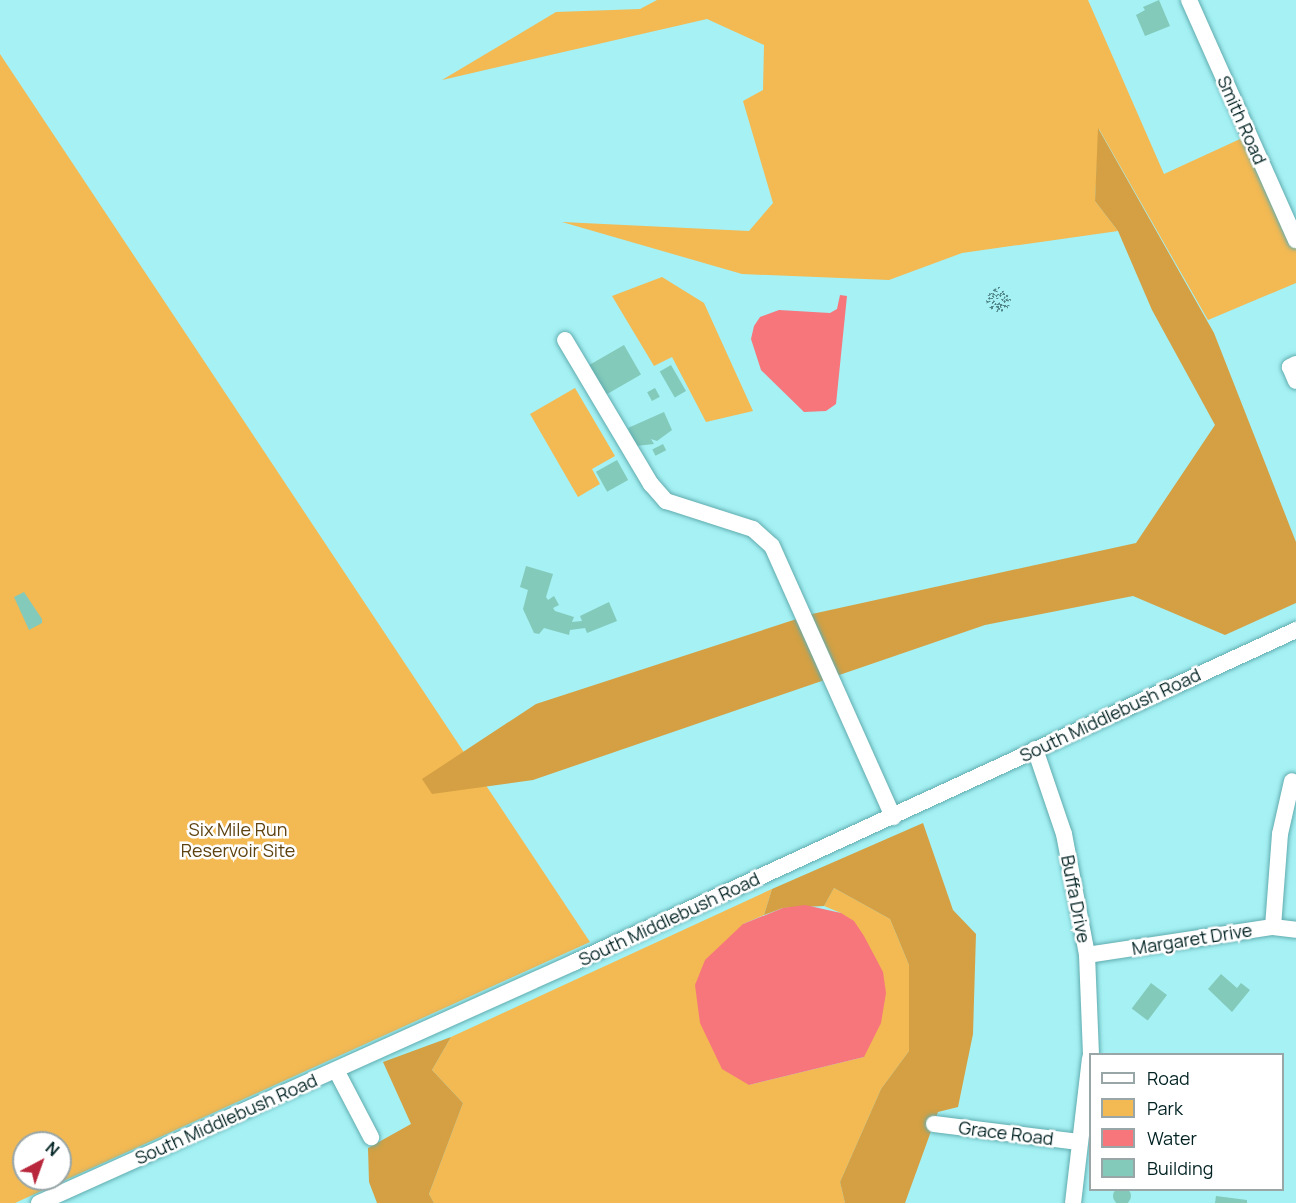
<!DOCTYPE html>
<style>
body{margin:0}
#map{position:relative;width:1296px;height:1203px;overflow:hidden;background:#a5f1f4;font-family:Manrope,sans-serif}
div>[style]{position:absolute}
.green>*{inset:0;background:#f3b953}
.forest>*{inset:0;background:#d4a043}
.water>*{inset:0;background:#f6767c}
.building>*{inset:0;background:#83caba;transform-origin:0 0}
.round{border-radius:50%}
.path>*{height:2px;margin-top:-1px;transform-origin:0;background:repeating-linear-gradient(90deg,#508587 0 1.5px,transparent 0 6px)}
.roads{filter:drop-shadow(0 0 2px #60abae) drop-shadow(0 0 2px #60abae)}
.minor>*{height:16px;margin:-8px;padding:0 8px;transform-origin:8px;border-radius:8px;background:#fff}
span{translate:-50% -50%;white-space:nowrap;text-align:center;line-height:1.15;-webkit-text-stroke:5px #fff;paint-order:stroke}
.street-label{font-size:18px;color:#012122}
.park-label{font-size:18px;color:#5e4311}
.legend{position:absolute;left:1089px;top:1053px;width:195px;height:138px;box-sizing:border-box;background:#fff;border:2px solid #99a6a7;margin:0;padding:8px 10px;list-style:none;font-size:18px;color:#012122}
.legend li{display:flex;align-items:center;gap:12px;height:30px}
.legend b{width:30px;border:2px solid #99a6a7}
.north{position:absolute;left:12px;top:1131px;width:60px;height:60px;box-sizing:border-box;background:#fff;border:2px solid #99a6a7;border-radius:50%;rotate:41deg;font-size:16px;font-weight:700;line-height:24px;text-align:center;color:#012122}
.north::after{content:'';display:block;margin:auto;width:21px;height:27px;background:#b8273c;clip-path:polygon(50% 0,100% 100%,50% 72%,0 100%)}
</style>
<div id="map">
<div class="green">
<i style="clip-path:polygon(657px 0,1088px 0,1164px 174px,1251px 134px,1296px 238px,1296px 283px,1208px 320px,1099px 129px,1095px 201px,1118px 231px,962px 253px,889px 280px,742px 274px,562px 222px,749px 231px,773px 203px,743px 101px,763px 90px,764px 45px,707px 19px,442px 80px,556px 12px,640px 9px)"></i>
<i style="clip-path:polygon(evenodd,0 54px,590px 942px,15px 1203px,0 1203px,0 54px,24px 1143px,60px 1143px,60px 1179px,24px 1179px,24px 1143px)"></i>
<i style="clip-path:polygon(662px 277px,704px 303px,753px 411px,706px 422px,672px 357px,654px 366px,612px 296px)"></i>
<i style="clip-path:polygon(575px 388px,615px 456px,592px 469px,600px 484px,578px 497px,530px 414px)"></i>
<i style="clip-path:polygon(834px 888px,890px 919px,909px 965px,909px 1051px,881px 1089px,840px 1182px,845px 1203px,434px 1203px,429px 1194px,463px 1103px,432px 1070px,451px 1037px,772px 889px,764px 915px,743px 924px,749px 1085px,864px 1057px,841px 913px,824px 906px)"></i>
</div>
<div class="forest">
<i style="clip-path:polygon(1098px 128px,1214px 333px,1296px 542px,1296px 603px,1225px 635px,1133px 596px,985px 625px,533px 780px,432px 794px,422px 779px,536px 704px,812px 614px,1136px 543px,1215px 425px,1152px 310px,1118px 231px,1095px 201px)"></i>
<i style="clip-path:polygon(923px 823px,953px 910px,976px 934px,973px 1034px,958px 1107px,938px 1112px,905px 1203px,845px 1203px,840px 1182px,881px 1089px,909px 1051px,909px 965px,890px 919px,834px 888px,824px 906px,783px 908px,764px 915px,772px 889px)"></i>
<i style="clip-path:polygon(451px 1037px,432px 1070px,463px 1103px,429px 1194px,434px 1203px,377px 1203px,369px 1182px,368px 1148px,411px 1124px,383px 1062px)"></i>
</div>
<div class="water">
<i style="clip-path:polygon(840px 295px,847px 296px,836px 404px,826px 411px,804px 412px,761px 370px,751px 339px,754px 326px,760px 317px,779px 310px,830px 313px,837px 309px)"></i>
<i style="clip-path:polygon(805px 905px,841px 913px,854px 921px,864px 936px,883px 972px,886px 993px,881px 1023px,864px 1057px,749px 1085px,722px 1069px,700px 1023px,695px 985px,705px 960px,743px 924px,783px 908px)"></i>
</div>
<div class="building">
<i style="clip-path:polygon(1159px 0,1170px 26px,1145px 36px,1136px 15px,1145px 10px,1143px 7px)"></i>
<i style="left:624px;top:345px;width:34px;height:43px;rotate:60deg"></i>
<i style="left:671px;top:365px;width:30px;height:13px;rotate:60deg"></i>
<i style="left:655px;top:388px;width:10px;height:9px;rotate:61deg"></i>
<i style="clip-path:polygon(664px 412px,672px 430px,657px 441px,651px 439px,654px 444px,636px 446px,628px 428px)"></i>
<i style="left:663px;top:444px;width:7px;height:12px;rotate:63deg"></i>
<i style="left:617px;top:460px;width:23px;height:24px;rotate:61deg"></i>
<i style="clip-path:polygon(526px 566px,553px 574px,546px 597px,548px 600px,554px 596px,559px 605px,553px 608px,555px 611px,574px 617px,572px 622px,582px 621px,580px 616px,609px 602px,617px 621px,587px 633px,585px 628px,570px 630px,569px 635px,544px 628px,539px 634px,534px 633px,523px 609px,528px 590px,520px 587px)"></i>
<i style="clip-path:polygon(24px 592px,42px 619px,42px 623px,29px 630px,14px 597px)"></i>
<i style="clip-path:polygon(1221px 974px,1237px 988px,1241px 983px,1250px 990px,1232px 1012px,1208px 989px)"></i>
<i style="left:1151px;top:983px;width:20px;height:32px;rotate:37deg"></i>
<i class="round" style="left:1113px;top:1187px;width:18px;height:18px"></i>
<i style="clip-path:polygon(1216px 1196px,1247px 1200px,1247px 1203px,1215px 1203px)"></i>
</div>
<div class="path">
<i style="left:998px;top:287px;width:17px;rotate:45deg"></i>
<i style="left:1010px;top:299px;width:8px;rotate:104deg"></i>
<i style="left:1008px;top:307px;width:8px;rotate:150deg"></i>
<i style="left:1001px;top:311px;width:6px;rotate:-39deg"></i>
<i style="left:1006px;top:307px;width:7px;rotate:-74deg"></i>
<i style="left:1008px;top:300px;width:7px;rotate:117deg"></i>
<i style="left:1005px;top:306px;width:7px;rotate:153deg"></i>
<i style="left:999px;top:309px;width:6px;rotate:-162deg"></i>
<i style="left:993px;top:307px;width:7px;rotate:-124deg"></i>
<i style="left:989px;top:301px;width:7px;rotate:63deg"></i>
<i style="left:992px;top:307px;width:7px;rotate:34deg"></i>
<i style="left:998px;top:311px;width:8px;rotate:-157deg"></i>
<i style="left:991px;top:308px;width:7px;rotate:-124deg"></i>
<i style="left:987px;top:302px;width:7px;rotate:-74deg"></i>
<i style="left:989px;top:295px;width:9px;rotate:-41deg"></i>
<i style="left:996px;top:289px;width:6px;rotate:135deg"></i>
<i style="left:992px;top:293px;width:7px;rotate:117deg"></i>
<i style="left:989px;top:299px;width:11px;rotate:-45deg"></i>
<i style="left:997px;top:291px;width:9px;rotate:126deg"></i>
<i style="left:992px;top:298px;width:4px;rotate:90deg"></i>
<i style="left:992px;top:302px;width:7px;rotate:45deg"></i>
<i style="left:997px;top:307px;width:3px"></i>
<i style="left:1000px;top:307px;width:3px;rotate:-18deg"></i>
<i style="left:1003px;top:306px;width:7px;rotate:-56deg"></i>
<i style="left:1007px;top:300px;width:7px;rotate:-117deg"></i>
<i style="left:1004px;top:294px;width:4px;rotate:-166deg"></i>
<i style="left:1000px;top:293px;width:7px;rotate:45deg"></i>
<i style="left:1005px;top:298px;width:6px;rotate:-149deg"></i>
<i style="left:1000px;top:295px;width:5px;rotate:53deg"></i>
<i style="left:1003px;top:299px;width:6px;rotate:129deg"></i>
<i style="left:999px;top:304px;width:7px;rotate:-27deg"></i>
<i style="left:1005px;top:301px;width:5px;rotate:127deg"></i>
<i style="left:1002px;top:305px;width:6px;rotate:180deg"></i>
<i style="left:996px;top:305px;width:5px;rotate:-127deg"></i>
<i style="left:993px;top:301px;width:6px;rotate:39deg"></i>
<i style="left:998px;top:305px;width:9px;rotate:-96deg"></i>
<i style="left:997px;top:296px;width:4px;rotate:166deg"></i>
<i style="left:993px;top:297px;width:6px;rotate:-31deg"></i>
<i style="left:998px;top:294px;width:4px;rotate:76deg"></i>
</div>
<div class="roads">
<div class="minor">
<i style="left:1189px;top:0;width:263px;rotate:66deg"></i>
<i style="left:565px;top:340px;width:168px;rotate:59.2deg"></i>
<i style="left:651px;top:484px;width:23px;rotate:49deg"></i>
<i style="left:666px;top:501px;width:91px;rotate:17.8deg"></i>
<i style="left:753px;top:529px;width:25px;rotate:42deg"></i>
<i style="left:772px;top:546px;width:297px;rotate:65.9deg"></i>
<i style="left:1296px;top:364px;width:7px;rotate:153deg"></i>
<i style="left:1290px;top:367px;width:15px;rotate:67deg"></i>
<i style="left:1035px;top:749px;width:90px;rotate:71.2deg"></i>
<i style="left:1064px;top:834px;width:123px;rotate:79.2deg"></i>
<i style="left:1087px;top:955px;width:99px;rotate:87.7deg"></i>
<i style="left:1273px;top:927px;width:93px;rotate:-85.7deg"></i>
<i style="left:1280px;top:834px;width:54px;rotate:-77.2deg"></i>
<i style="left:1087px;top:955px;width:188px;rotate:-8.6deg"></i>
<i style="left:1273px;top:927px;width:23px;rotate:7deg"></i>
<i style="left:336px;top:1070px;width:76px;rotate:62.4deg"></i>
<i style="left:934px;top:1124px;width:146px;rotate:7.1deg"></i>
<i style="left:39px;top:1203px;width:588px;rotate:-24.21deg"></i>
<i style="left:575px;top:962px;width:794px;rotate:-24.72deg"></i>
<i style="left:1073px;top:1203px;width:145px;rotate:-83.3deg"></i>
</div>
</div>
<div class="street-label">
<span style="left:1242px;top:120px;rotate:66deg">Smith Road</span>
<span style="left:1110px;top:715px;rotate:-25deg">South Middlebush Road</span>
<span style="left:1076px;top:899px;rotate:79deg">Buffa Drive</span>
<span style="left:669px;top:919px;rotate:-25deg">South Middlebush Road</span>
<span style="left:1192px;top:939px;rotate:-9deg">Margaret Drive</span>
<span style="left:226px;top:1119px;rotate:-24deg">South Middlebush Road</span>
<span style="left:1006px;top:1133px;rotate:7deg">Grace Road</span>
</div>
<div class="park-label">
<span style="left:238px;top:840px">Six Mile Run<br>Reservoir Site</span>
</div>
<ul class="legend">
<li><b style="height:8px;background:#fff"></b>Road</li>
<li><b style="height:16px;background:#f3b953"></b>Park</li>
<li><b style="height:16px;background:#f6767c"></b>Water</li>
<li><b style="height:16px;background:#83caba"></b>Building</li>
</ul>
<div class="north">N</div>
</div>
